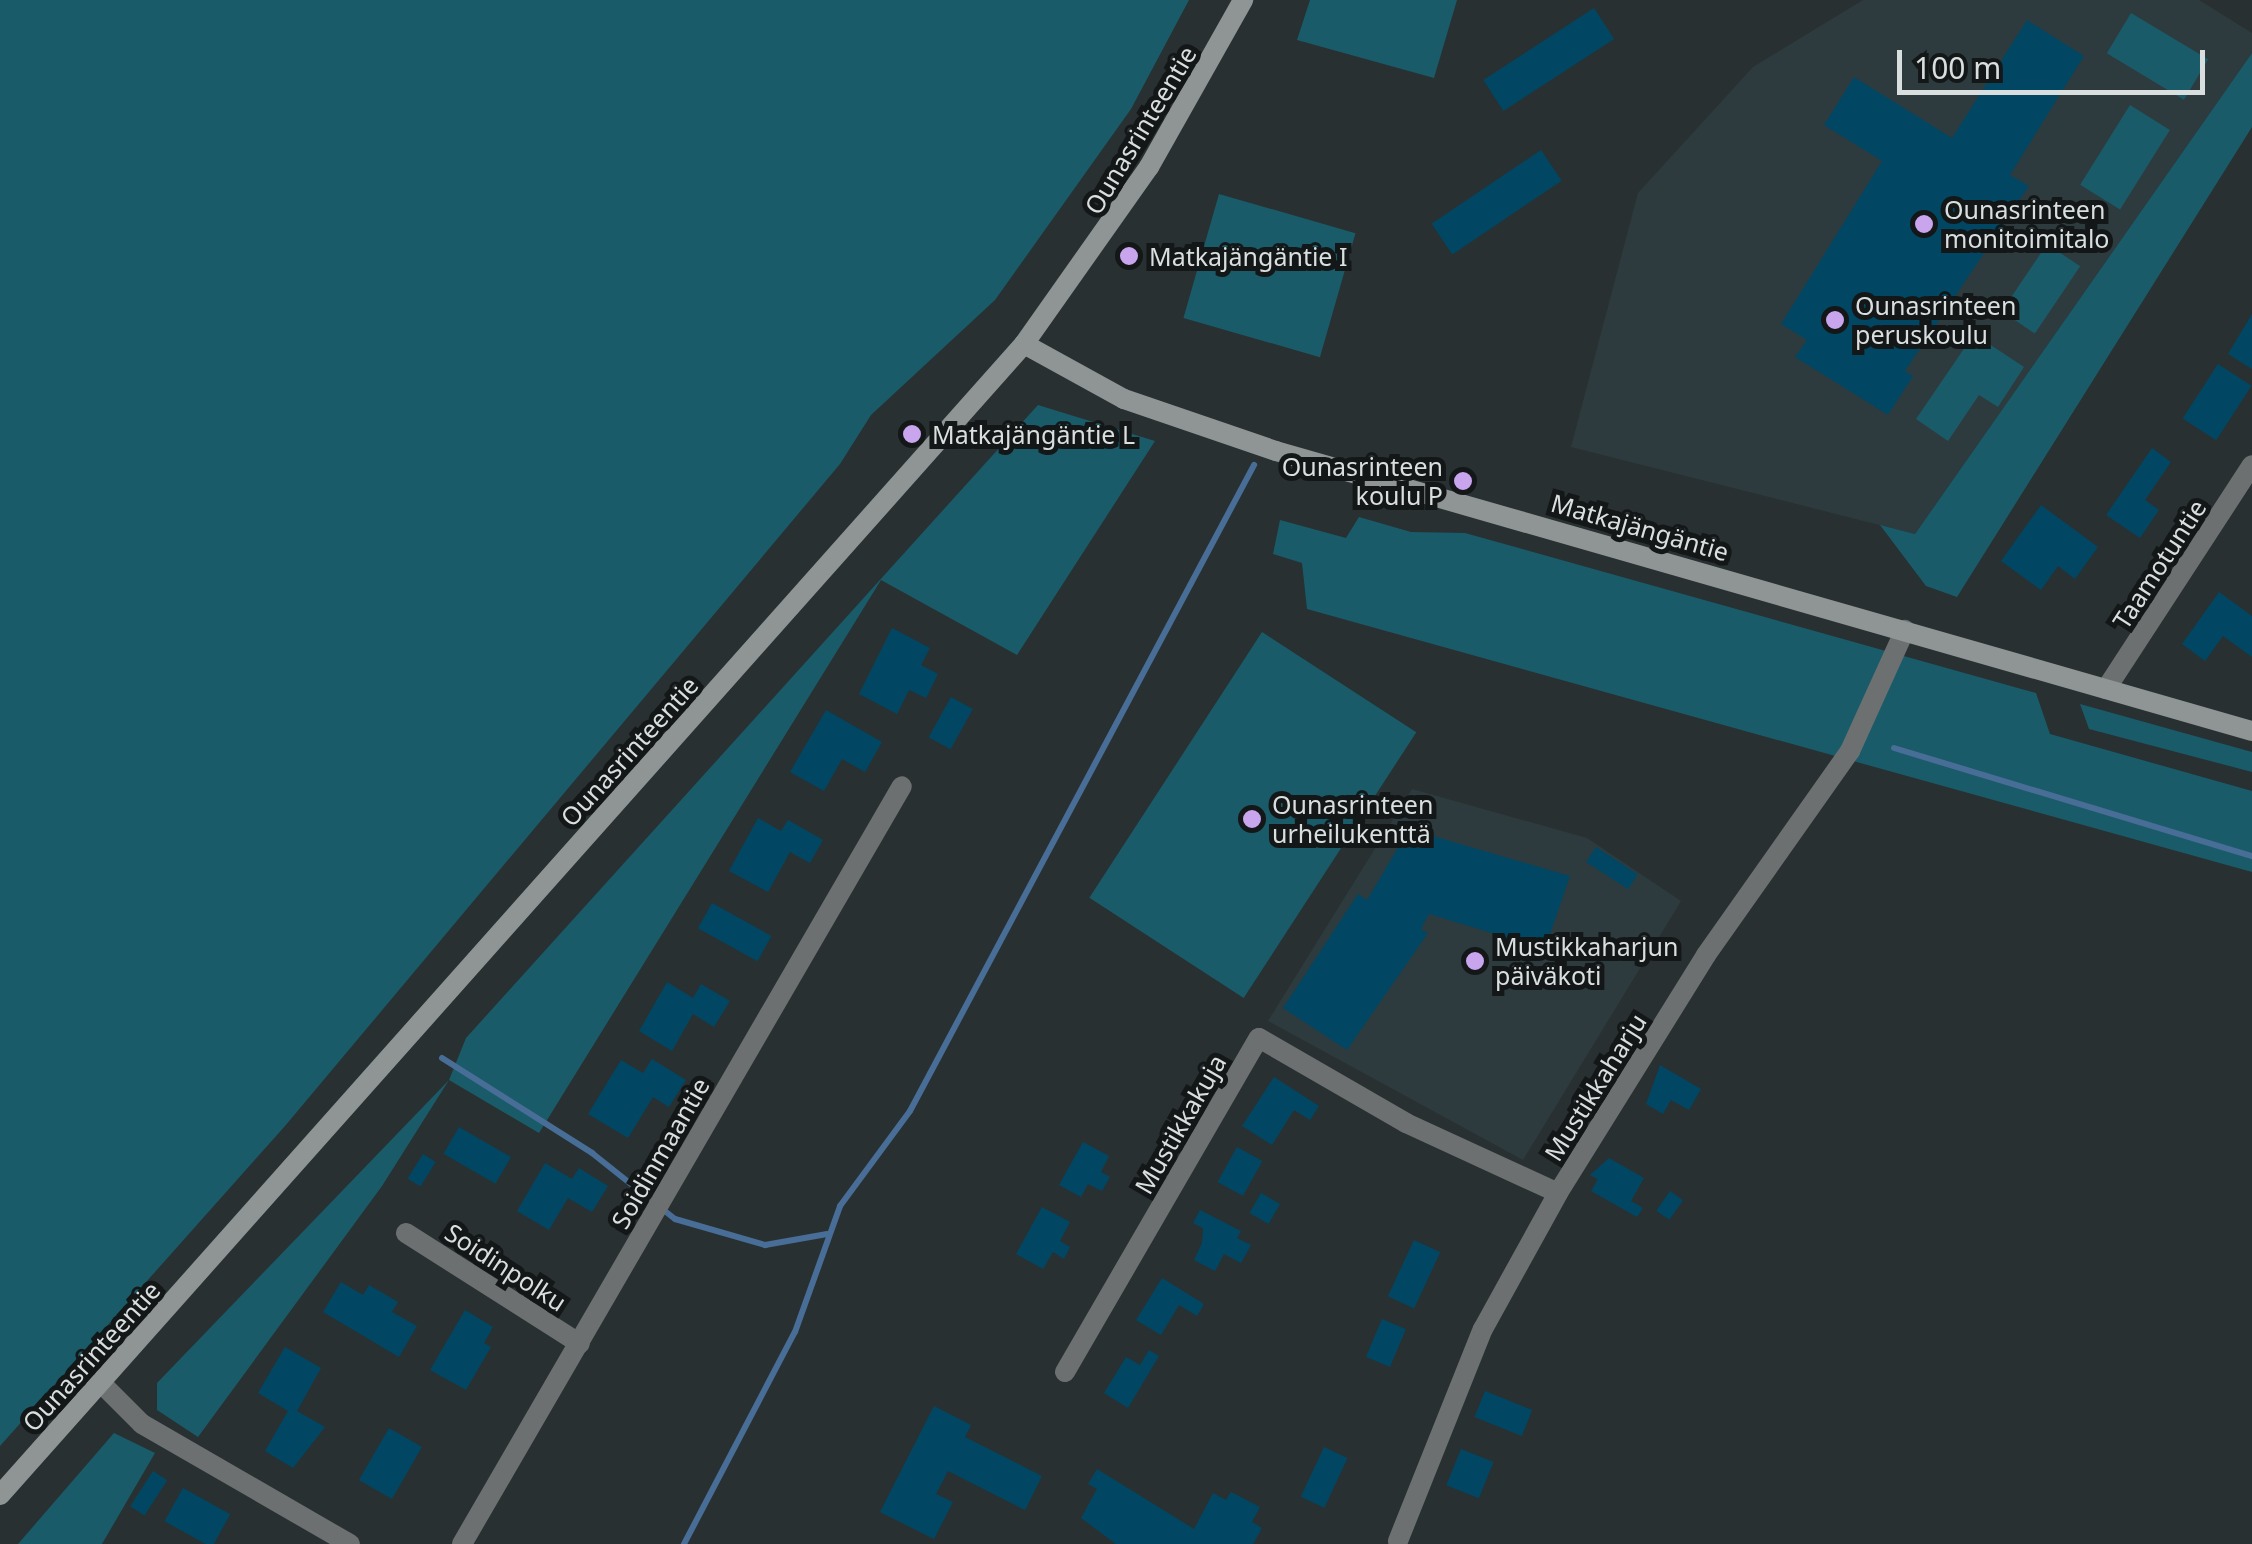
<!DOCTYPE html>
<meta charset="utf-8">
<style>
body{margin:0}
#map{position:relative;width:2252px;height:1544px;overflow:hidden;background:#283032;font-family:"Noto Sans",sans-serif}
div>[style]{position:absolute}
.built>*{inset:0;background:#2d3b3f}
.green>*{inset:0;background:#1a5b69;transform-origin:0 0}
.stream>*{height:6px;margin:-3px;padding:0 3px;transform-origin:3px;border-radius:3px;background:#486d96}
.building>*{inset:0;background:#014763;transform-origin:0 0}
.street>*{height:20px;margin:-10px;padding:0 10px;transform-origin:10px;border-radius:10px;background:#6c7070}
.secondary>*{height:20px;margin:-10px;padding:0 10px;transform-origin:10px;border-radius:10px;background:#8f9595}
.dots>*{width:28px;height:28px;translate:-50% -50%;box-sizing:border-box;border:5px solid #141718;border-radius:50%}
span{translate:-50% -50%;white-space:nowrap;text-align:center;line-height:1.15;-webkit-text-stroke:10px #141718;paint-order:stroke}
.street-label{font-size:25px;color:#d9dedf}
.poi-label{font-size:25px;color:#d9dedf}
.left{translate:0 -50%;text-align:left}
.right{translate:-100% -50%;text-align:right}
.scale{position:absolute;left:1897px;top:50px;width:308px;height:45px;box-sizing:border-box;border:5px solid #d9dedf;border-top:0;padding-left:12px;font-size:30px;line-height:35px;white-space:nowrap;color:#d9dedf;-webkit-text-stroke:8px #141718;paint-order:stroke}
</style>
<div id="map">
<div class="built">
<i style="clip-path:polygon(1863px 0,2199px 0,2252px 33px,2252px 53px,1915px 534px,1571px 447px,1638px 193px,1753px 67px)"></i>
<i style="clip-path:polygon(1412px 789px,1587px 838px,1681px 901px,1523px 1160px,1268px 1021px)"></i>
</div>
<div class="green">
<i style="clip-path:polygon(0 0,1189px 0,1131px 109px,995px 300px,871px 415px,840px 464px,285px 1126px,0 1446px)"></i>
<i style="clip-path:polygon(1310px 0,1457px 0,1434px 78px,1297px 40px)"></i>
<i style="left:2131px;top:13px;width:90px;height:47px;rotate:31deg"></i>
<i style="clip-path:polygon(2252px 53px,2252px 127px,1957px 597px,1926px 586px,1880px 525px,1915px 534px)"></i>
<i style="left:2130px;top:105px;width:47px;height:94px;rotate:32deg"></i>
<i style="left:1219px;top:194px;width:142px;height:129px;rotate:16deg"></i>
<i style="left:2047px;top:244px;width:40px;height:81px;rotate:34deg"></i>
<i style="clip-path:polygon(1974px 334px,2024px 367px,1998px 407px,1979px 395px,1948px 441px,1916px 419px)"></i>
<i style="clip-path:polygon(1038px 405px,1155px 441px,1017px 655px,881px 580px,539px 1133px,449px 1080px,382px 1186px,198px 1437px,157px 1410px,157px 1383px,449px 1080px,466px 1038px)"></i>
<i style="clip-path:polygon(1359px 517px,1411px 532px,1465px 533px,2036px 693px,2050px 734px,2252px 791px,2252px 872px,1307px 609px,1302px 563px,1273px 554px,1280px 520px,1346px 538px)"></i>
<i style="left:1262px;top:632px;width:184px;height:317px;rotate:33deg"></i>
<i style="clip-path:polygon(2080px 704px,2252px 752px,2252px 772px,2089px 729px)"></i>
<i style="clip-path:polygon(114px 1433px,155px 1453px,102px 1544px,18px 1544px)"></i>
</div>
<div class="stream">
<i style="left:1894px;top:748px;width:374px;rotate:16.8deg"></i>
<i style="left:442px;top:1058px;width:178px;rotate:32.3deg"></i>
<i style="left:592px;top:1153px;width:106px;rotate:38.5deg"></i>
<i style="left:675px;top:1219px;width:94px;rotate:16.1deg"></i>
<i style="left:765px;top:1245px;width:63px;rotate:-10.1deg"></i>
<i style="left:684px;top:1544px;width:239px;rotate:-62.4deg"></i>
<i style="left:795px;top:1332px;width:134px;rotate:-70.3deg"></i>
<i style="left:840px;top:1206px;width:118px;rotate:-53.6deg"></i>
<i style="left:910px;top:1111px;width:732px;rotate:-61.96deg"></i>
</div>
<div class="building">
<i style="left:1594px;top:8px;width:37px;height:132px;rotate:57deg"></i>
<i style="clip-path:polygon(2027px 20px,2084px 56px,2010px 175px,2029px 186px,1905px 371px,1913px 376px,1888px 415px,1795px 357px,1807px 340px,1781px 324px,1882px 161px,1824px 125px,1854px 77px,1952px 138px)"></i>
<i style="left:1541px;top:150px;width:37px;height:132px;rotate:56deg"></i>
<i style="clip-path:polygon(2252px 314px,2252px 369px,2228px 354px)"></i>
<i style="left:2218px;top:364px;width:40px;height:65px;rotate:33deg"></i>
<i style="clip-path:polygon(2152px 448px,2171px 462px,2145px 500px,2159px 510px,2140px 538px,2106px 515px)"></i>
<i style="clip-path:polygon(2041px 505px,2098px 547px,2075px 579px,2058px 566px,2041px 590px,2001px 561px)"></i>
<i style="clip-path:polygon(2219px 592px,2252px 616px,2252px 657px,2223px 636px,2205px 661px,2182px 644px)"></i>
<i style="clip-path:polygon(892px 628px,930px 648px,921px 665px,938px 674px,926px 698px,909px 690px,897px 714px,859px 694px)"></i>
<i style="left:951px;top:697px;width:25px;height:46px;rotate:29deg"></i>
<i style="clip-path:polygon(826px 710px,882px 742px,865px 772px,842px 759px,824px 791px,790px 772px)"></i>
<i style="clip-path:polygon(758px 818px,781px 831px,788px 820px,823px 840px,810px 863px,790px 852px,768px 892px,729px 871px)"></i>
<i style="clip-path:polygon(1409px 829px,1570px 876px,1545px 949px,1429px 914px,1421px 929px,1428px 933px,1347px 1050px,1283px 1008px,1358px 894px,1367px 900px)"></i>
<i style="left:1596px;top:847px;width:50px;height:18px;rotate:33deg"></i>
<i style="left:712px;top:903px;width:68px;height:29px;rotate:29deg"></i>
<i style="clip-path:polygon(667px 982px,693px 998px,701px 984px,730px 1001px,714px 1027px,693px 1014px,672px 1051px,639px 1031px)"></i>
<i style="clip-path:polygon(652px 1059px,686px 1080px,669px 1107px,653px 1097px,628px 1138px,588px 1114px,621px 1060px,643px 1073px)"></i>
<i style="clip-path:polygon(1660px 1065px,1701px 1089px,1689px 1110px,1671px 1100px,1663px 1114px,1646px 1104px)"></i>
<i style="clip-path:polygon(1274px 1077px,1319px 1106px,1310px 1120px,1294px 1110px,1272px 1145px,1242px 1126px)"></i>
<i style="left:459px;top:1127px;width:60px;height:31px;rotate:30deg"></i>
<i style="clip-path:polygon(1083px 1142px,1109px 1156px,1101px 1172px,1110px 1177px,1102px 1191px,1088px 1184px,1081px 1197px,1059px 1185px)"></i>
<i style="left:1237px;top:1147px;width:29px;height:40px;rotate:29deg"></i>
<i style="left:423px;top:1154px;width:15px;height:29px;rotate:32deg"></i>
<i style="clip-path:polygon(1609px 1158px,1644px 1178px,1631px 1201px,1643px 1208px,1637px 1217px,1591px 1191px,1598px 1179px,1590px 1175px)"></i>
<i style="clip-path:polygon(545px 1163px,572px 1179px,579px 1168px,608px 1186px,592px 1212px,568px 1198px,549px 1230px,517px 1211px)"></i>
<i style="left:1670px;top:1191px;width:16px;height:24px;rotate:35deg"></i>
<i style="left:1261px;top:1193px;width:22px;height:23px;rotate:30deg"></i>
<i style="clip-path:polygon(1042px 1207px,1070px 1222px,1060px 1241px,1070px 1247px,1064px 1259px,1053px 1252px,1043px 1269px,1016px 1254px)"></i>
<i style="clip-path:polygon(1200px 1210px,1241px 1231px,1237px 1238px,1251px 1245px,1241px 1263px,1224px 1254px,1215px 1271px,1194px 1260px,1202px 1243px,1203px 1228px,1193px 1223px)"></i>
<i style="left:1414px;top:1240px;width:29px;height:62px;rotate:25deg"></i>
<i style="clip-path:polygon(1162px 1278px,1204px 1304px,1197px 1316px,1179px 1305px,1161px 1335px,1136px 1320px)"></i>
<i style="clip-path:polygon(341px 1282px,363px 1295px,369px 1285px,398px 1302px,392px 1312px,417px 1326px,399px 1357px,323px 1312px)"></i>
<i style="clip-path:polygon(465px 1310px,493px 1327px,484px 1343px,491px 1347px,466px 1390px,430px 1370px)"></i>
<i style="left:1382px;top:1319px;width:26px;height:41px;rotate:23deg"></i>
<i style="clip-path:polygon(285px 1347px,321px 1368px,297px 1411px,325px 1427px,293px 1468px,265px 1451px,288px 1411px,258px 1393px)"></i>
<i style="clip-path:polygon(1149px 1350px,1159px 1356px,1128px 1408px,1104px 1393px,1126px 1357px,1140px 1365px)"></i>
<i style="left:1485px;top:1391px;width:51px;height:28px;rotate:22deg"></i>
<i style="clip-path:polygon(934px 1406px,971px 1425px,965px 1437px,1042px 1476px,1025px 1510px,948px 1471px,936px 1494px,953px 1502px,934px 1539px,880px 1512px)"></i>
<i style="left:389px;top:1428px;width:38px;height:60px;rotate:30deg"></i>
<i style="left:1324px;top:1447px;width:26px;height:55px;rotate:25deg"></i>
<i style="left:1461px;top:1449px;width:35px;height:39px;rotate:22deg"></i>
<i style="clip-path:polygon(1097px 1469px,1194px 1529px,1213px 1493px,1226px 1500px,1231px 1492px,1260px 1507px,1252px 1522px,1262px 1528px,1253px 1544px,1116px 1544px,1081px 1518px,1097px 1489px,1088px 1484px)"></i>
<i style="left:153px;top:1471px;width:17px;height:42px;rotate:33deg"></i>
<i style="left:183px;top:1488px;width:54px;height:38px;rotate:29deg"></i>
</div>
<div class="street">
<i style="left:2106px;top:689px;width:267px;rotate:-56.9deg"></i>
<i style="left:406px;top:1233px;width:206px;rotate:32.5deg"></i>
<i style="left:1065px;top:1372px;width:386px;rotate:-59.9deg"></i>
<i style="left:1259px;top:1038px;width:170px;rotate:30deg"></i>
<i style="left:1406px;top:1123px;width:167px;rotate:24.7deg"></i>
<i style="left:101px;top:1383px;width:58px;rotate:45deg"></i>
<i style="left:142px;top:1424px;width:240px;rotate:30deg"></i>
<i style="left:1398px;top:1541px;width:228px;rotate:-68.2deg"></i>
<i style="left:1483px;top:1329px;width:155px;rotate:-61.1deg"></i>
<i style="left:1558px;top:1193px;width:280px;rotate:-58.1deg"></i>
<i style="left:1706px;top:955px;width:250px;rotate:-54.8deg"></i>
<i style="left:1850px;top:751px;width:133px;rotate:-65.6deg"></i>
<i style="left:462px;top:1544px;width:876px;rotate:-59.87deg"></i>
</div>
<div class="secondary">
<i style="left:1024px;top:344px;width:114px;rotate:28.8deg"></i>
<i style="left:1124px;top:399px;width:161px;rotate:18.9deg"></i>
<i style="left:1276px;top:451px;width:1015px;rotate:16.01deg"></i>
<i style="left:0;top:1495px;width:1541px;rotate:-48.34deg"></i>
<i style="left:1024px;top:344px;width:217px;rotate:-54.8deg"></i>
<i style="left:1149px;top:167px;width:192px;rotate:-60.6deg"></i>
</div>
<div class="dots">
<i style="left:1924px;top:224px;background:#c9a5ee"></i>
<i style="left:1129px;top:256px;background:#c9a5ee"></i>
<i style="left:1835px;top:320px;background:#c9a5ee"></i>
<i style="left:912px;top:434px;background:#c9a5ee"></i>
<i style="left:1463px;top:481px;background:#c9a5ee"></i>
<i style="left:1252px;top:819px;background:#c9a5ee"></i>
<i style="left:1475px;top:961px;background:#c9a5ee"></i>
</div>
<div class="street-label">
<span style="left:1140px;top:130px;rotate:-59deg">Ounasrinteentie</span>
<span style="left:1640px;top:527px;rotate:16deg">Matkajängäntie</span>
<span style="left:2159px;top:564px;rotate:-57deg">Taamotuntie</span>
<span style="left:629px;top:751px;rotate:-48deg">Ounasrinteentie</span>
<span style="left:1595px;top:1087px;rotate:-58deg">Mustikkaharju</span>
<span style="left:1180px;top:1124px;rotate:-60deg">Mustikkakuja</span>
<span style="left:660px;top:1153px;rotate:-60deg">Soidinmaantie</span>
<span style="left:506px;top:1267px;rotate:33deg">Soidinpolku</span>
<span style="left:91px;top:1356px;rotate:-48deg">Ounasrinteentie</span>
</div>
<div class="poi-label">
<span class="left" style="left:1944px;top:224px">Ounasrinteen<br>monitoimitalo</span>
<span class="left" style="left:1149px;top:256px">Matkajängäntie I</span>
<span class="left" style="left:1855px;top:320px">Ounasrinteen<br>peruskoulu</span>
<span class="left" style="left:932px;top:434px">Matkajängäntie L</span>
<span class="right" style="left:1443px;top:481px">Ounasrinteen<br>koulu P</span>
<span class="left" style="left:1272px;top:819px">Ounasrinteen<br>urheilukenttä</span>
<span class="left" style="left:1495px;top:961px">Mustikkaharjun<br>päiväkoti</span>
</div>
<div class="scale">100 m</div>
</div>
